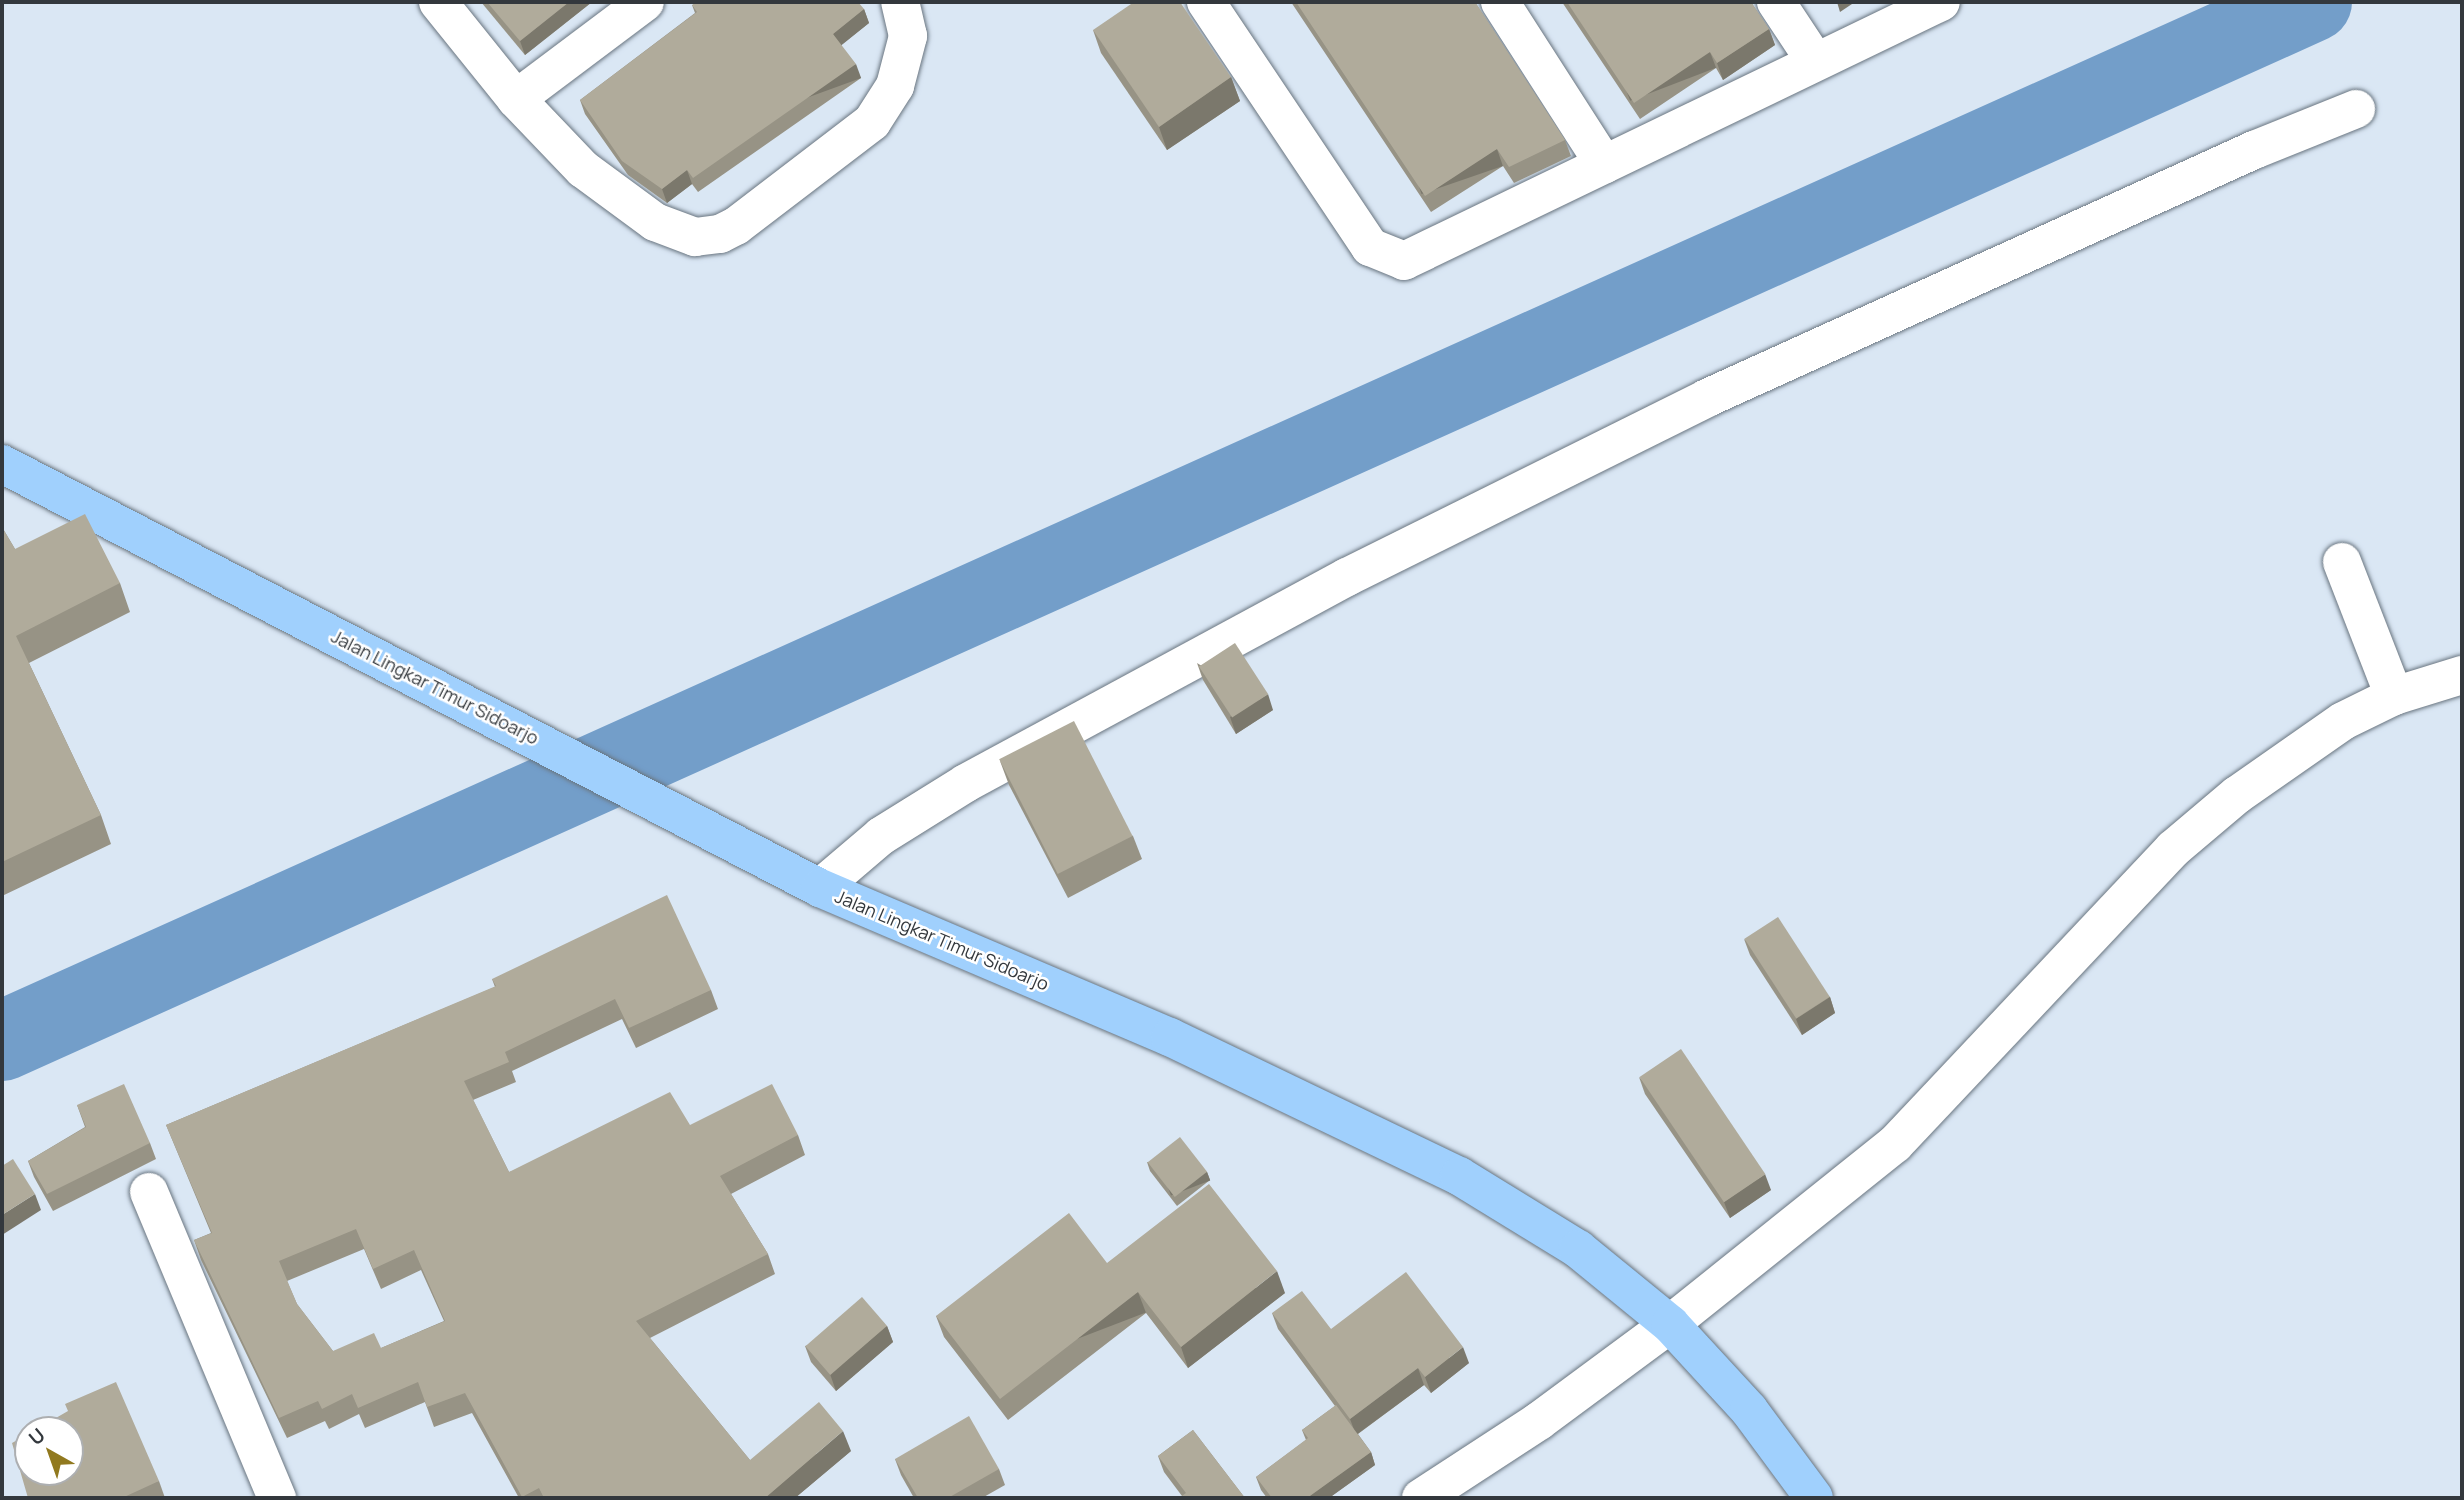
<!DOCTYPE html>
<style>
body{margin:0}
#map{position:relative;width:2464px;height:1500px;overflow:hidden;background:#dae7f4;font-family:Manrope,sans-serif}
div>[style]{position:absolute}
.river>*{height:80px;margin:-40px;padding:0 40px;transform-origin:40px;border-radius:40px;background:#739ec9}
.roads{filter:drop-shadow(0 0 2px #697580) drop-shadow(0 0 2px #697580)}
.minor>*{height:38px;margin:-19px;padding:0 19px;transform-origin:19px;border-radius:19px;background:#fff}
.major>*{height:38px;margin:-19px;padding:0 19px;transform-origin:19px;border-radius:19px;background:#a0d0fd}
.wall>*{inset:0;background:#979385}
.shaded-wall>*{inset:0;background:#7b786c;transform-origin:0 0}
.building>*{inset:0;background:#b0ab9b;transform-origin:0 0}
span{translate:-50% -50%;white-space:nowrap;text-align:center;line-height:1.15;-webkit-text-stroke:5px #fff;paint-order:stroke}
.street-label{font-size:18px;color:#33383d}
.frame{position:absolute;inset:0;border:4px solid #33383d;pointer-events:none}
.north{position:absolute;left:14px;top:1416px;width:70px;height:70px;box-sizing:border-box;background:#fff;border:2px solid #adafb1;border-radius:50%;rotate:320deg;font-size:19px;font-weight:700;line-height:28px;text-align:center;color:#33383d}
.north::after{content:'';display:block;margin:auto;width:24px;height:32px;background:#91791f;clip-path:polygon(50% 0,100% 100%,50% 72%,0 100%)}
</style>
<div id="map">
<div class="river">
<i style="left:2px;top:1041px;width:2533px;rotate:-24.22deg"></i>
</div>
<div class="roads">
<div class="minor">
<i style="left:438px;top:2px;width:124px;rotate:51.2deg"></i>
<i style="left:516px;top:99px;width:97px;rotate:46.3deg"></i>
<i style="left:583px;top:169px;width:89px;rotate:36.4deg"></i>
<i style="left:655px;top:222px;width:43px;rotate:20.6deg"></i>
<i style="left:695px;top:237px;width:25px;rotate:-7deg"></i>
<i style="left:720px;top:234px;width:18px;rotate:-27deg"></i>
<i style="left:736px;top:226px;width:171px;rotate:-37.4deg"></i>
<i style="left:872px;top:122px;width:43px;rotate:-57.4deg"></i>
<i style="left:895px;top:86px;width:52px;rotate:-75.4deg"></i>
<i style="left:908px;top:36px;width:35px;rotate:-103deg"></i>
<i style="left:1206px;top:2px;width:295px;rotate:56.2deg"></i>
<i style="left:1370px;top:247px;width:37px;rotate:22deg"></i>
<i style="left:1404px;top:261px;width:596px;rotate:-25.75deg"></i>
<i style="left:1500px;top:2px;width:193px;rotate:57.3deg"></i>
<i style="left:1776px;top:2px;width:71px;rotate:56.5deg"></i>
<i style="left:516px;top:99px;width:161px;rotate:-36.9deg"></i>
<i style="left:2342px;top:562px;width:144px;rotate:68.8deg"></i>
<i style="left:820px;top:888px;width:80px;rotate:-40.4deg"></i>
<i style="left:881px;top:836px;width:100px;rotate:-31.9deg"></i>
<i style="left:966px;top:783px;width:433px;rotate:-28.4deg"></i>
<i style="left:1347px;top:577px;width:402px;rotate:-26.4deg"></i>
<i style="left:1707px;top:398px;width:601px;rotate:-24.39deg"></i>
<i style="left:2254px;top:150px;width:110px;rotate:-21.9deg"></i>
<i style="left:149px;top:1192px;width:332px;rotate:67.3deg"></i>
<i style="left:1421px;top:1498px;width:141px;rotate:-33.1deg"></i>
<i style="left:1539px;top:1421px;width:163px;rotate:-36.5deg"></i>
<i style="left:1670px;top:1324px;width:288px;rotate:-38.7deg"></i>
<i style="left:1895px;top:1144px;width:405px;rotate:-46.7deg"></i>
<i style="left:2173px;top:849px;width:84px;rotate:-40.2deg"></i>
<i style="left:2237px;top:795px;width:129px;rotate:-34.9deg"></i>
<i style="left:2343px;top:721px;width:57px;rotate:-26.1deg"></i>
<i style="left:2394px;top:696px;width:71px;rotate:-17.2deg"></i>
</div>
<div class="major">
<i style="left:2px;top:464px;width:921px;rotate:27.4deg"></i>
<i style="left:820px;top:888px;width:380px;rotate:23.1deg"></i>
<i style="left:1170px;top:1037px;width:321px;rotate:25.7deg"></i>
<i style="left:1459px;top:1176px;width:140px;rotate:31.5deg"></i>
<i style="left:1578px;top:1249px;width:119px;rotate:39.2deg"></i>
<i style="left:1670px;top:1324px;width:117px;rotate:47.4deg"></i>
<i style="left:1749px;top:1410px;width:109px;rotate:53.5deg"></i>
</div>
</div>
<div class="wall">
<i style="clip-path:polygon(481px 2px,592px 2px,525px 55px)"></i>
<i style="clip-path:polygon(1291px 2px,1475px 2px,1565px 140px,1571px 156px,1514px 183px,1503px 166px,1431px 212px)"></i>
<i style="clip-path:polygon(1562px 2px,1751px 2px,1769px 29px,1775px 45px,1723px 80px,1716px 68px,1640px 119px)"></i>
<i style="clip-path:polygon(692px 5px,864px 9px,869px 23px,841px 45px,861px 78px,698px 192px,692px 184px,667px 203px,628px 175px,585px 114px,580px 100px,695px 13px)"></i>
<i style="clip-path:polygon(1093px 30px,1231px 77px,1240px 101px,1167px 150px,1101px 53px)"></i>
<i style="clip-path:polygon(2px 527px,15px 549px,120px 583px,130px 612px,29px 663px,101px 815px,111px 844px,2px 896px)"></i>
<i style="clip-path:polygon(1197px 663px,1273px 710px,1236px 734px,1203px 680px)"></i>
<i style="clip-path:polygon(1000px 761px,1133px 836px,1142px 859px,1068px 898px,1009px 785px)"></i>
<i style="clip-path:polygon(1744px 939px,1830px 997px,1835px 1013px,1802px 1035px,1750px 955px)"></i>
<i style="clip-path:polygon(evenodd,492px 979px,711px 990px,718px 1009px,636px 1048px,622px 1019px,512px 1071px,516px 1082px,473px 1100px,509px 1172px,690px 1125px,798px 1135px,805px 1155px,731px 1194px,768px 1254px,775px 1274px,650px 1338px,750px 1460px,851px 1451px,795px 1498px,519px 1498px,472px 1413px,434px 1427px,425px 1402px,365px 1428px,359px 1414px,329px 1429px,325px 1421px,287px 1438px,201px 1260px,194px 1240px,211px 1233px,166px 1125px,495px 987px,492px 979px,364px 1249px,381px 1289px,421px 1270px,444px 1321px,381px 1348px,333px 1351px,297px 1304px,287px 1281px,364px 1249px)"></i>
<i style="clip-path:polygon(1639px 1077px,1771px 1190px,1730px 1218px,1645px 1094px)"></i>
<i style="clip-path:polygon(77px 1105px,150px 1143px,156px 1159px,53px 1211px,34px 1177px,28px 1161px,85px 1127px)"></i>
<i style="clip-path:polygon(1147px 1162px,1207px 1172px,1210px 1180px,1177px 1206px,1150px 1171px)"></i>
<i style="clip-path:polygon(1107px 1263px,1285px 1293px,1188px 1368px,1146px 1313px,1008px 1420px,944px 1337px,936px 1316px)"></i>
<i style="clip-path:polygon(1272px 1313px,1331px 1329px,1469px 1363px,1431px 1393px,1424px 1385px,1358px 1434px,1371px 1452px,1375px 1465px,1329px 1498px,1267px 1498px,1261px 1490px,1256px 1477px,1306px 1440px,1302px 1430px,1335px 1406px,1278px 1329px)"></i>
<i style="clip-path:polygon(887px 1326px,893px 1342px,836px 1391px,811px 1362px,805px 1346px)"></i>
<i style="clip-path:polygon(1193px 1430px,1245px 1498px,1179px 1498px,1182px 1496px,1164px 1472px,1158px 1456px)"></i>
<i style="clip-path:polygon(895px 1459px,999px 1469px,1005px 1485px,982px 1498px,914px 1498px,901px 1475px)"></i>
<i style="clip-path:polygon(159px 1481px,165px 1498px,28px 1498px)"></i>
</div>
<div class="shaded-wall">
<i style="clip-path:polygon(569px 2px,592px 2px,525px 55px,520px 41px)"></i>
<i style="clip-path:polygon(1837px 2px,1855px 2px,1840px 12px)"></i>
<i style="clip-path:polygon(864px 9px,869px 23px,838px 48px,833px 34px)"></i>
<i style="clip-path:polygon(1769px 29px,1775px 45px,1723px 80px,1717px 63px)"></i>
<i style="left:1710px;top:52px;width:17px;height:92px;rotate:69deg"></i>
<i style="left:856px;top:64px;width:15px;height:199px;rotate:70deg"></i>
<i style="clip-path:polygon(1231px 77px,1240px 101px,1167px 150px,1159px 127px)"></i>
<i style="left:1497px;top:149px;width:18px;height:86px;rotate:71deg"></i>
<i style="clip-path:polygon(687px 170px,692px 184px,667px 203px,662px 189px)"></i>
<i style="clip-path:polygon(1268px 694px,1273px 710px,1236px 734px,1230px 717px)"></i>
<i style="clip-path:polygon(1830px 997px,1835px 1013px,1802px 1035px,1796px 1019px)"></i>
<i style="left:1207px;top:1172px;width:9px;height:42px;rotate:69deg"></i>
<i style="clip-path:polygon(1765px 1174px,1771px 1190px,1730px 1218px,1724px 1202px)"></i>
<i style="clip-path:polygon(35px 1194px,41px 1210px,2px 1235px,2px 1215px)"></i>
<i style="clip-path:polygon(1277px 1271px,1285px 1293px,1188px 1368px,1181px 1347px)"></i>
<i style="left:1138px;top:1292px;width:22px;height:175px;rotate:69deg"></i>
<i style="clip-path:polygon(887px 1326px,893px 1342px,836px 1391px,830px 1374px)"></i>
<i style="clip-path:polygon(1463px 1347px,1469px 1363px,1431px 1393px,1425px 1377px)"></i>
<i style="clip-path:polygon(1418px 1368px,1424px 1385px,1356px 1435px,1350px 1419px)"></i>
<i style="clip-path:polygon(843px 1431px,851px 1451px,795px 1498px,765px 1498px)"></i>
<i style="clip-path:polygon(1371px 1452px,1375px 1465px,1329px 1498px,1307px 1498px)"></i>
</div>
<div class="building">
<i style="clip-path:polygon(487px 2px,569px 2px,520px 41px)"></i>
<i style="clip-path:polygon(696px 2px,858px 2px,864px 9px,833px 34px,856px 64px,693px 178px,687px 170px,662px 189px,622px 161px,580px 100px,697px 12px,692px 5px)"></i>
<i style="clip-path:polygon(1134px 2px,1180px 2px,1231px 77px,1159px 127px,1093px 30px)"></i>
<i style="clip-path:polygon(1296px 2px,1475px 2px,1565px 140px,1509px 167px,1497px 149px,1425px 196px)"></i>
<i style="clip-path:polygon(1567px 2px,1751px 2px,1769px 29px,1717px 63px,1710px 52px,1634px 103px)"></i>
<i style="clip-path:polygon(85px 514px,120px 583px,16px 636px,101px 815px,2px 862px,2px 527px,15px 549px)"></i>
<i style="left:1235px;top:643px;width:61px;height:43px;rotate:57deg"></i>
<i style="left:1074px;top:721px;width:129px;height:84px;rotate:63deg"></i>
<i style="clip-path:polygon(evenodd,667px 895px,711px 990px,629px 1028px,615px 999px,505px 1052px,509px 1062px,464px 1081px,509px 1172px,670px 1092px,690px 1125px,772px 1084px,798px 1135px,720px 1176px,768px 1254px,636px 1321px,750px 1460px,819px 1402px,843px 1431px,765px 1498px,544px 1498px,539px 1488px,522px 1497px,465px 1393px,427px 1407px,418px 1382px,358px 1408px,352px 1394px,322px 1409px,318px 1401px,279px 1418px,194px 1240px,212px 1233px,166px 1125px,496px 986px,492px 979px,667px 895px,356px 1229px,373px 1269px,414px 1250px,445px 1321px,381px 1348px,374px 1333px,333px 1351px,297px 1304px,279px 1261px,356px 1229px)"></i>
<i style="left:1778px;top:917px;width:95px;height:40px;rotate:57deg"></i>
<i style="left:1681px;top:1049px;width:151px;height:50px;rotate:56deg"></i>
<i style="clip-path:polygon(124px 1084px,150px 1143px,47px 1194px,28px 1161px,86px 1127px,77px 1105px)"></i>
<i style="left:1180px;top:1137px;width:44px;height:41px;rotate:52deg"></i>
<i style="clip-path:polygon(13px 1159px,35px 1194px,2px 1215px,2px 1166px)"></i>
<i style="clip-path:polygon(1209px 1184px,1277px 1271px,1181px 1347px,1138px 1292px,1000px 1399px,936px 1316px,1069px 1213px,1107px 1263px)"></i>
<i style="clip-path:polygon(1406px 1272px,1463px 1347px,1425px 1377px,1418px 1368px,1350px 1419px,1272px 1313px,1302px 1291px,1331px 1329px)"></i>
<i style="left:862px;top:1297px;width:38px;height:75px;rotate:49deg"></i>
<i style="clip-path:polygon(116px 1382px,159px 1481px,122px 1498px,106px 1498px,105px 1496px,100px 1498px,28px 1498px,12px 1443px,28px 1434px,28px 1472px,70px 1472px,70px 1430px,35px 1430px,68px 1411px,65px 1404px)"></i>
<i style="clip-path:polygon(1336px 1405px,1371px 1452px,1307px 1498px,1272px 1498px,1256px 1477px,1308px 1438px,1302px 1430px)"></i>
<i style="clip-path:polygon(969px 1416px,999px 1469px,948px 1498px,918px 1498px,895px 1459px)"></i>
<i style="clip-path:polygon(1193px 1430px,1245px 1498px,1179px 1498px,1186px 1493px,1158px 1456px)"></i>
</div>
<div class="street-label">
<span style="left:435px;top:687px;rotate:27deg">Jalan Lingkar Timur Sidoarjo</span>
<span style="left:942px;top:940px;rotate:23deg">Jalan Lingkar Timur Sidoarjo</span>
</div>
<div class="frame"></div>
<div class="north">U</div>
</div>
